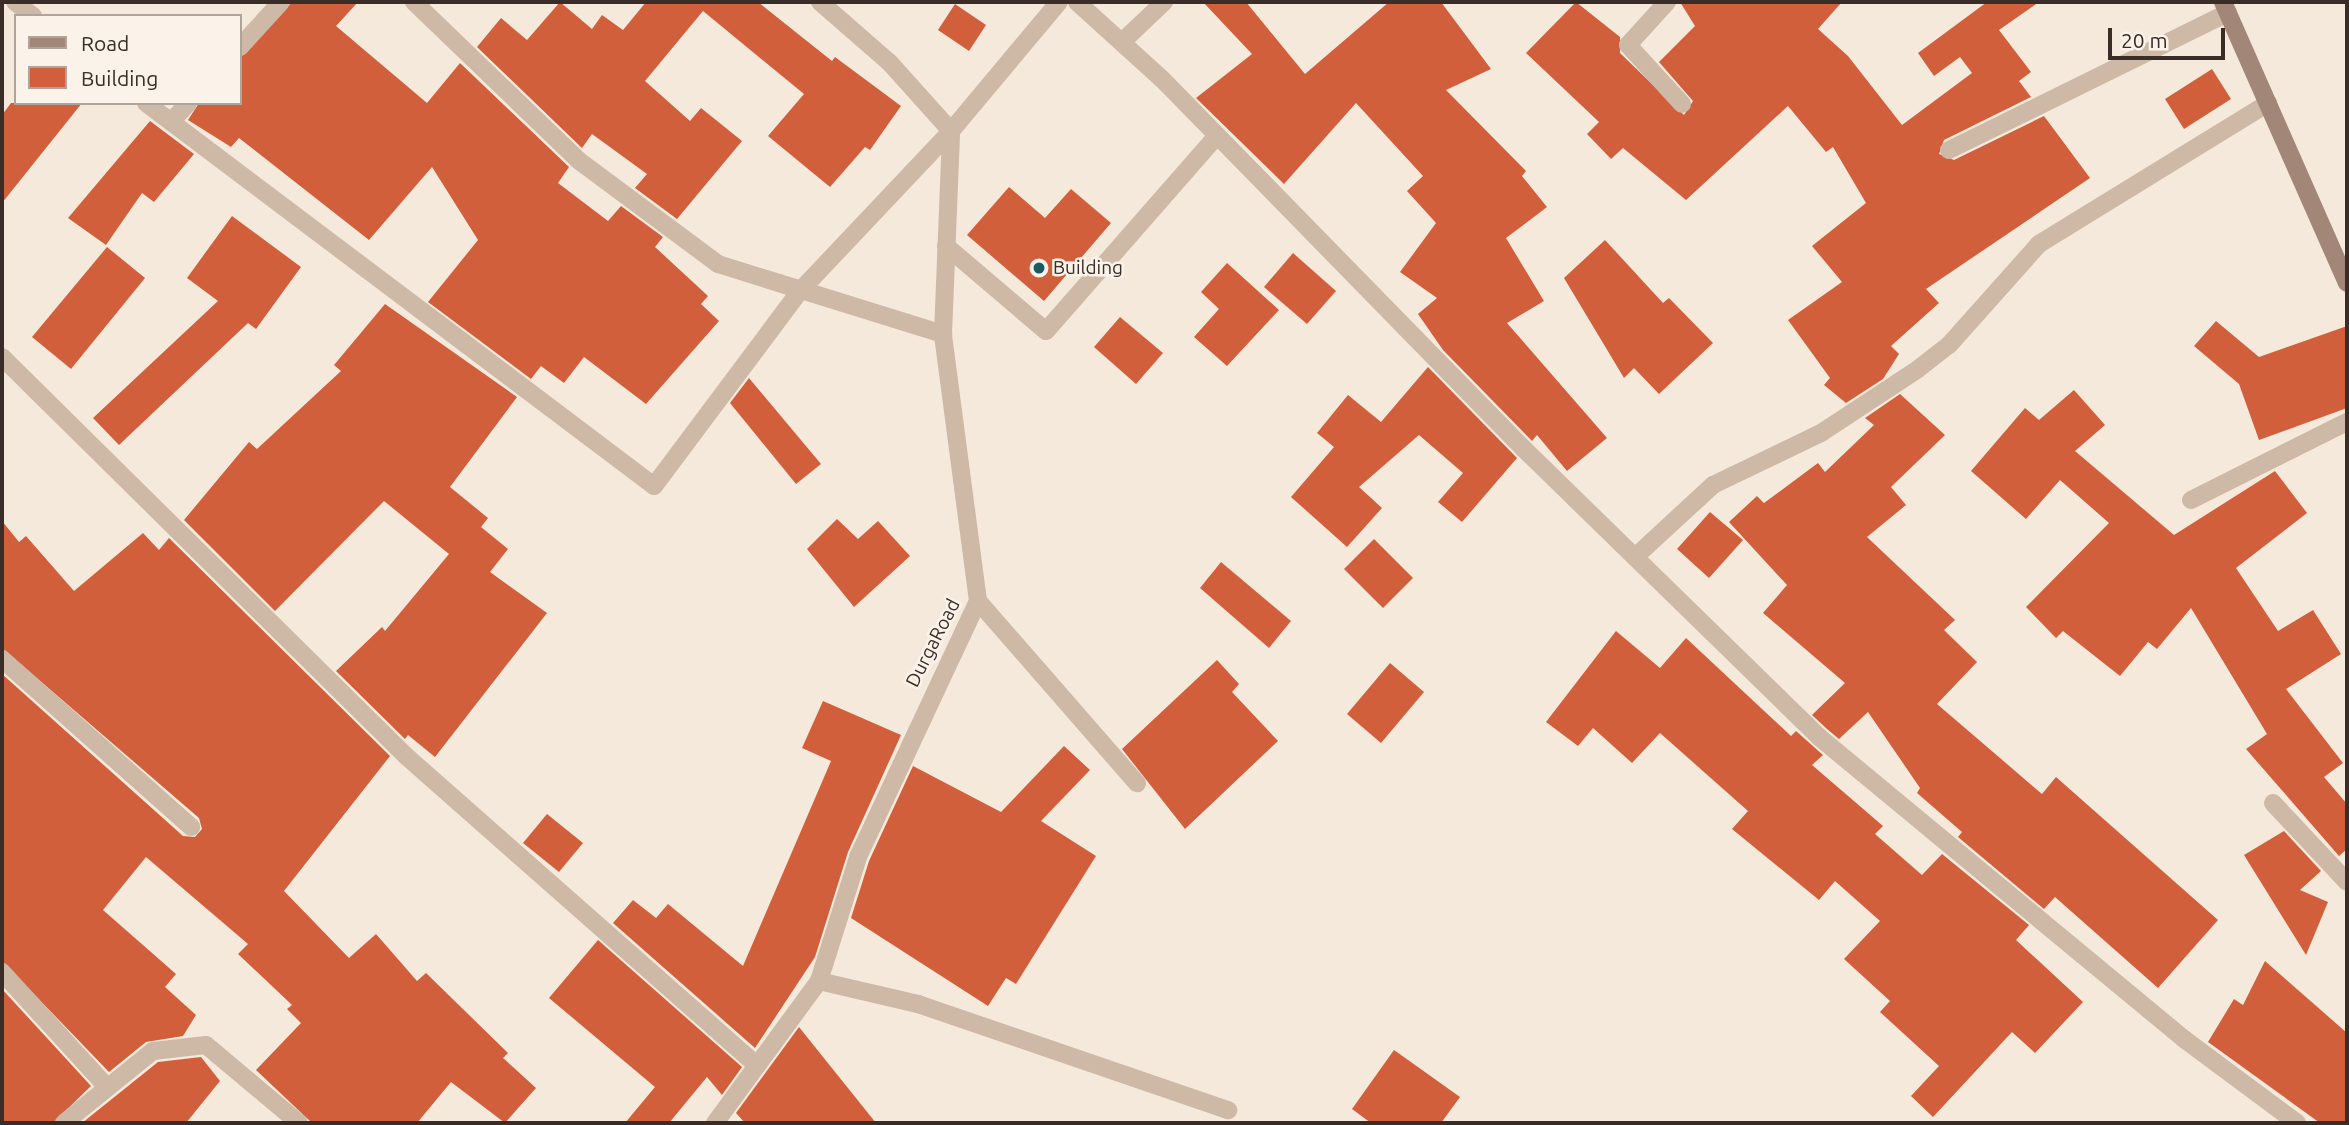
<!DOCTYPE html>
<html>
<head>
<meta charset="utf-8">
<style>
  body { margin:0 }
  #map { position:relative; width:2349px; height:1125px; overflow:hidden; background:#f5e9dc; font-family:Ubuntu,sans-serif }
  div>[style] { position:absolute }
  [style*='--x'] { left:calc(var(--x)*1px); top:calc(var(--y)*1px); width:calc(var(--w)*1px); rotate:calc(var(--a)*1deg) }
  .building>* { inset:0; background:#d25f3c }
  .lane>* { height:18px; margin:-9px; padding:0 9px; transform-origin:9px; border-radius:9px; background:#ceb8a6 }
  .street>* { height:18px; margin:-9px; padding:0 9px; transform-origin:9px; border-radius:9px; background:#ceb8a6 }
  .secondary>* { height:18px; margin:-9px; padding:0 9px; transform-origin:9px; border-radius:9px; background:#a28677 }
  .dots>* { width:19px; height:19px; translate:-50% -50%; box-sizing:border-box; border:4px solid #fbf3e9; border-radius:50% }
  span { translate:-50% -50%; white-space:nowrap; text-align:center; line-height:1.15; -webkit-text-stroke:5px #fbf3e9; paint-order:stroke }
  .poi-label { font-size:19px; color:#3a2d28 }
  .left { translate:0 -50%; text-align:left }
  .street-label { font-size:19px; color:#3a2d28 }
  .frame { position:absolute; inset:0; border:4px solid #3a2d28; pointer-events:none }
  .legend { position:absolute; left:14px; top:14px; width:228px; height:91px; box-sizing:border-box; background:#fbf3e9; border:2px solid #aea49c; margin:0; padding:9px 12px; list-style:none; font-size:21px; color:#3a2d28 }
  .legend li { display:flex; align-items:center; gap:14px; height:35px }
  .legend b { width:35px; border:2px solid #aea49c }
  .scale { position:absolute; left:2108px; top:28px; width:117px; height:32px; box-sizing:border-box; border:4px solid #3a2d28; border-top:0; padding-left:9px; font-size:21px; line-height:24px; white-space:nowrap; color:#3a2d28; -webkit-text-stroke:5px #fbf3e9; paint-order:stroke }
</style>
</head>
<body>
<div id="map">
  <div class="building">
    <div style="clip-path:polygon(292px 2px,358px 2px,336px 26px,427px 103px,460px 63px,569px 167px,558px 183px,608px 221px,621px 206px,663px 237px,655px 247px,708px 296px,701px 304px,719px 321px,646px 404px,584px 357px,564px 383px,541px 366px,531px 379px,428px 302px,478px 240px,432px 167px,369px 240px,239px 138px,231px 147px,188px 120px,199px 103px,240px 103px,240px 58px)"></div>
    <div style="clip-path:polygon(560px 2px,592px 29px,602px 15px,623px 30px,646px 2px,758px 2px,832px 61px,835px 57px,901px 106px,870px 150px,865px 147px,830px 187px,768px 136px,804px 94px,703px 11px,645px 81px,690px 121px,701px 108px,742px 141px,677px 219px,635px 188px,647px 174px,592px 134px,582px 148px,477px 47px,501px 18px,527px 40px)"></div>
    <div style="clip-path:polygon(1203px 2px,1246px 2px,1305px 74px,1389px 2px,1441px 2px,1491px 69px,1446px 90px,1526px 171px,1522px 176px,1547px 207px,1506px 238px,1544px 301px,1507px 323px,1607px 438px,1567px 471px,1537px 435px,1532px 441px,1443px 350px,1418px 314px,1437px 298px,1400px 272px,1436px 223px,1407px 191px,1423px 176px,1356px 103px,1284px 184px,1196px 98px,1252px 54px)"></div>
    <div style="clip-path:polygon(1576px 2px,1620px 37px,1620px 53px,1684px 115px,1693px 101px,1659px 62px,1695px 26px,1680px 2px,1842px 2px,1818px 29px,1848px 56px,1902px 125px,1972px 73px,1960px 57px,1934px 76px,1918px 53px,1987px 2px,2039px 2px,1999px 30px,2031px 72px,2019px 81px,2031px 97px,1944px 140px,1939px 154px,1954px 160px,2044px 116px,2090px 178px,1926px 289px,1939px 303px,1891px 346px,1899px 354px,1883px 379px,1846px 403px,1824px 385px,1830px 378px,1788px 320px,1842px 282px,1812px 246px,1866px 203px,1833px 147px,1826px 152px,1788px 106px,1686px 200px,1623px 148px,1611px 159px,1587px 134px,1599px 122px,1526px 53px)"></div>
    <div style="clip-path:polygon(955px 4px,986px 25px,969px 51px,938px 30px)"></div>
    <div style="clip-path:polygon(2212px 69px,2231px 99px,2184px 129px,2165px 99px)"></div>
    <div style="clip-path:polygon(11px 103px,82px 103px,2px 203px,2px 115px)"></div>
    <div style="clip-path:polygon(150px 121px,194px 154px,154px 202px,142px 193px,106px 245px,68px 218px)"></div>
    <div style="clip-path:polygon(1009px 187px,1045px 218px,1071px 189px,1111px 223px,1044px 301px,967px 235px)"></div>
    <div style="clip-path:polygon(232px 216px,301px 267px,256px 329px,248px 323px,119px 445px,93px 418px,218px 301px,187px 278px)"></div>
    <div style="clip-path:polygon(1605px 240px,1663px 303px,1669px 298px,1713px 343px,1659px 394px,1634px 368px,1624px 378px,1564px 278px)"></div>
    <div style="clip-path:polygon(107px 247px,145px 278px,71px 369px,32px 337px)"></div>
    <div style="clip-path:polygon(1293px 253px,1336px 291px,1307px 324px,1264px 287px)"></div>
    <div style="clip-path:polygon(1227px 263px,1279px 310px,1227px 366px,1194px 337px,1219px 309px,1201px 292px)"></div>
    <div style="clip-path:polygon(385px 304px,517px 397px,450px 487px,488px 518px,481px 527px,508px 549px,490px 572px,547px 613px,435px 757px,408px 735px,405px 739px,336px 671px,382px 627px,385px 631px,449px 554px,384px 501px,275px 611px,184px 520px,249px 442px,257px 449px,341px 371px,334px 365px)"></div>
    <div style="clip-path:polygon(1120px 317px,1163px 353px,1136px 384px,1094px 347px)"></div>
    <div style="clip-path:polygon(2216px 321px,2259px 357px,2347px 326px,2347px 408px,2259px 440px,2239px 384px,2194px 346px)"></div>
    <div style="clip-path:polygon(1428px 367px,1517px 458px,1462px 522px,1438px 502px,1463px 473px,1419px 435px,1359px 487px,1382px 508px,1347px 547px,1291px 497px,1334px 447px,1317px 433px,1348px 395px,1381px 422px)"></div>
    <div style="clip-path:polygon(749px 378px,821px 464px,796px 484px,730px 403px)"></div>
    <div style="clip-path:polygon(2074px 390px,2105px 425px,2075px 451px,2174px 535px,2275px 471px,2307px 513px,2236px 568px,2278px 631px,2313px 610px,2341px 654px,2286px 689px,2343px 763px,2324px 777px,2347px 804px,2347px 849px,2339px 856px,2246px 749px,2267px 734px,2191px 608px,2157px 649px,2148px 642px,2120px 676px,2063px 631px,2056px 638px,2026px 607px,2109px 523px,2060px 480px,2026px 519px,1971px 471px,2025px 408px,2039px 420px)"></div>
    <div style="clip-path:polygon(1900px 394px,1945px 435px,1891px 487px,1906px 505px,1867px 537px,1955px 620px,1944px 630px,1977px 662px,1937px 704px,2042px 794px,2056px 777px,2218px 920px,2158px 988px,2055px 897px,2044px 909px,1958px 837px,1962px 832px,1917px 793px,1920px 788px,1868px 712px,1839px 739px,1827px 729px,1812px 715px,1845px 683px,1763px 613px,1787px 585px,1729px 522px,1757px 496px,1764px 503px,1818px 463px,1825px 472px,1874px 425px,1865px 418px)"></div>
    <div style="clip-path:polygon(1710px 512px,1743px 540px,1709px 578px,1677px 549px)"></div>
    <div style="clip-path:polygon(837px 519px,858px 539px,878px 521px,910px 556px,854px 607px,807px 549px)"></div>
    <div style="clip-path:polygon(2px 521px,19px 542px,26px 536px,74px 591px,143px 533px,159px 550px,169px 538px,390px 756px,284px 891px,349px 958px,376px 934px,417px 981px,426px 973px,508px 1053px,503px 1058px,536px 1088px,505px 1123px,451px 1082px,417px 1123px,312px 1123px,256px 1070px,301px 1023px,287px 1009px,292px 1005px,238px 954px,248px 944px,146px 857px,103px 910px,176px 974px,165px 987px,196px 1015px,183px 1036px,146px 1042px,109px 1072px,2px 961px,2px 674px,183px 836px,195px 837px,202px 829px,199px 818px,2px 648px)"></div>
    <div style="clip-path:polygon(1374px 539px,1413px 578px,1383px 608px,1344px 569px)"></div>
    <div style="clip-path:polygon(1221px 562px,1291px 621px,1269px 648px,1200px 588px)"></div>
    <div style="clip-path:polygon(1616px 631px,1660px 668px,1686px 638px,1791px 736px,1796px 731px,1823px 755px,1812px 765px,1883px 826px,1875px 834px,1922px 875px,1942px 854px,2029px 925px,2016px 940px,2083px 1002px,2035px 1053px,2012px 1032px,1933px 1117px,1911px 1096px,1939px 1066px,1880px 1012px,1890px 1001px,1844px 959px,1880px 921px,1835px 881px,1819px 900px,1732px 829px,1748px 811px,1660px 733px,1632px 763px,1593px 728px,1578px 746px,1546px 722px)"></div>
    <div style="clip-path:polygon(1217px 660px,1239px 684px,1232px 692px,1278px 741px,1185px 829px,1122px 749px)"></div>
    <div style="clip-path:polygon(1390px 663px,1424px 692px,1381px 743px,1347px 714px)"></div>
    <div style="clip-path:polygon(823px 701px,901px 735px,848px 852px,815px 957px,755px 1048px,613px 923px,633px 900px,656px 918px,668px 904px,743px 966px,831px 761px,802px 748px)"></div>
    <div style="clip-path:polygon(1064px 746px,1090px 770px,1041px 821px,1096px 856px,1016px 984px,1006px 978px,988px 1006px,851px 918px,869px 861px,913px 766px,1001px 812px)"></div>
    <div style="clip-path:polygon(547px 814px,583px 843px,559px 872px,523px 843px)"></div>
    <div style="clip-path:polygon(2284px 831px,2321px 871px,2300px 890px,2328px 902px,2306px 955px,2244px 855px)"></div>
    <div style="clip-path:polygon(598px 940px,742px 1067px,722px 1095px,707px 1077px,669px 1123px,625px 1123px,655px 1087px,549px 998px)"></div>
    <div style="clip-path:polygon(2265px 961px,2347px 1033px,2347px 1123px,2320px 1123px,2208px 1042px,2234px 999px,2243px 1005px)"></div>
    <div style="clip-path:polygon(2px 989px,91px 1086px,53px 1123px,2px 1123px)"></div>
    <div style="clip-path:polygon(799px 1027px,876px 1123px,745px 1123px,736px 1113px)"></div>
    <div style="clip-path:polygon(1394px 1050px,1460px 1097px,1441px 1123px,1371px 1123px,1352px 1109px)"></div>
    <div style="clip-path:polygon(201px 1057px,220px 1081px,186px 1123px,82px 1123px,158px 1062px)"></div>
  </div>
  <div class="lane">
    <div style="--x:819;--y:981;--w:102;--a:13.1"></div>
    <div style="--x:918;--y:1004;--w:328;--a:18.9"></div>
  </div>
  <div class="street">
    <div style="--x:15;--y:2;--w:23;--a:38"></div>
    <div style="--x:414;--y:2;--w:228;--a:43.9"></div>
    <div style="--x:578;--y:160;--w:174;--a:36.6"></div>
    <div style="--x:718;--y:264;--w:236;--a:17.3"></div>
    <div style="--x:1077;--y:2;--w:115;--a:42.2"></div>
    <div style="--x:1162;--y:79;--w:516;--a:45.63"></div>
    <div style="--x:1523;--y:448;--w:414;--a:44.3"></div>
    <div style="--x:1819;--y:737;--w:474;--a:39.6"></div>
    <div style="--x:2184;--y:1039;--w:141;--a:36.6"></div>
    <div style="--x:1667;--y:2;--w:58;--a:132.2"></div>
    <div style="--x:1628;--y:45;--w:80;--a:47.5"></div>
    <div style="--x:1122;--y:42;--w:58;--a:-43.6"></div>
    <div style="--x:240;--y:47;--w:61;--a:-47.7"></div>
    <div style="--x:146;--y:103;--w:636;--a:37.01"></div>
    <div style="--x:654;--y:486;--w:242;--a:-53.2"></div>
    <div style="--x:799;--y:292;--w:221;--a:-46.6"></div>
    <div style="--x:951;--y:131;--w:168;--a:-50.1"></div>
    <div style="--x:171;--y:122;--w:25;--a:-48"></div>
    <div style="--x:1949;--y:150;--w:311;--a:-26.2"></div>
    <div style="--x:946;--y:246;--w:131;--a:40.4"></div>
    <div style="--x:1046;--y:331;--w:259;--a:-48.8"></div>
    <div style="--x:2;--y:357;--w:568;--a:44.64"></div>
    <div style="--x:406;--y:756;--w:468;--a:41.4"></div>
    <div style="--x:2191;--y:500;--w:174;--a:-26.6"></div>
    <div style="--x:1635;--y:557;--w:106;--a:-42.7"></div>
    <div style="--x:1713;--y:485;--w:120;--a:-25.7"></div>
    <div style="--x:1821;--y:433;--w:116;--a:-33.4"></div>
    <div style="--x:1918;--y:369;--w:39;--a:-38"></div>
    <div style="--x:1949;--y:345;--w:135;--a:-48.3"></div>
    <div style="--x:2039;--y:244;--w:269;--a:-31.6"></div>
    <div style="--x:978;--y:601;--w:242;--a:48.9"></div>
    <div style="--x:2;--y:659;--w:253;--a:41.6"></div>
    <div style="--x:2273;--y:803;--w:108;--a:46.9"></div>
    <div style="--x:2;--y:972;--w:154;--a:47.6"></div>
    <div style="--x:64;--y:1123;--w:114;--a:-39"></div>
    <div style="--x:153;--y:1051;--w:53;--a:-6.5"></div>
    <div style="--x:206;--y:1045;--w:121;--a:40"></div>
    <div style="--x:715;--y:1123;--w:176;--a:-53.8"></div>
    <div style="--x:819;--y:981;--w:130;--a:-72.5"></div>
    <div style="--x:858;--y:857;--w:283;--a:-64.9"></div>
    <div style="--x:978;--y:601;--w:269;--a:-97.5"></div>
    <div style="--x:943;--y:334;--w:203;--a:-87.7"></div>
    <div style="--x:951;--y:131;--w:91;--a:-131.9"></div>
    <div style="--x:890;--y:63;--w:93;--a:-138.9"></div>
  </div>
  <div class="secondary">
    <div style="--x:2223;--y:2;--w:307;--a:66.2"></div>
  </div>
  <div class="dots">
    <div style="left:1039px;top:268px;background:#195c60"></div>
  </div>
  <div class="poi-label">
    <span class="left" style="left:1053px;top:268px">Building</span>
  </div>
  <div class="street-label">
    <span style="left:933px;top:643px;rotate:-63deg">DurgaRoad</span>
  </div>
  <div class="frame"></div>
  <ul class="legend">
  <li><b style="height:9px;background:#a28677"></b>Road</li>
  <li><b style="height:19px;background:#d25f3c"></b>Building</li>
  </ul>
  <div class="scale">20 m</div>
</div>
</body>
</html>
